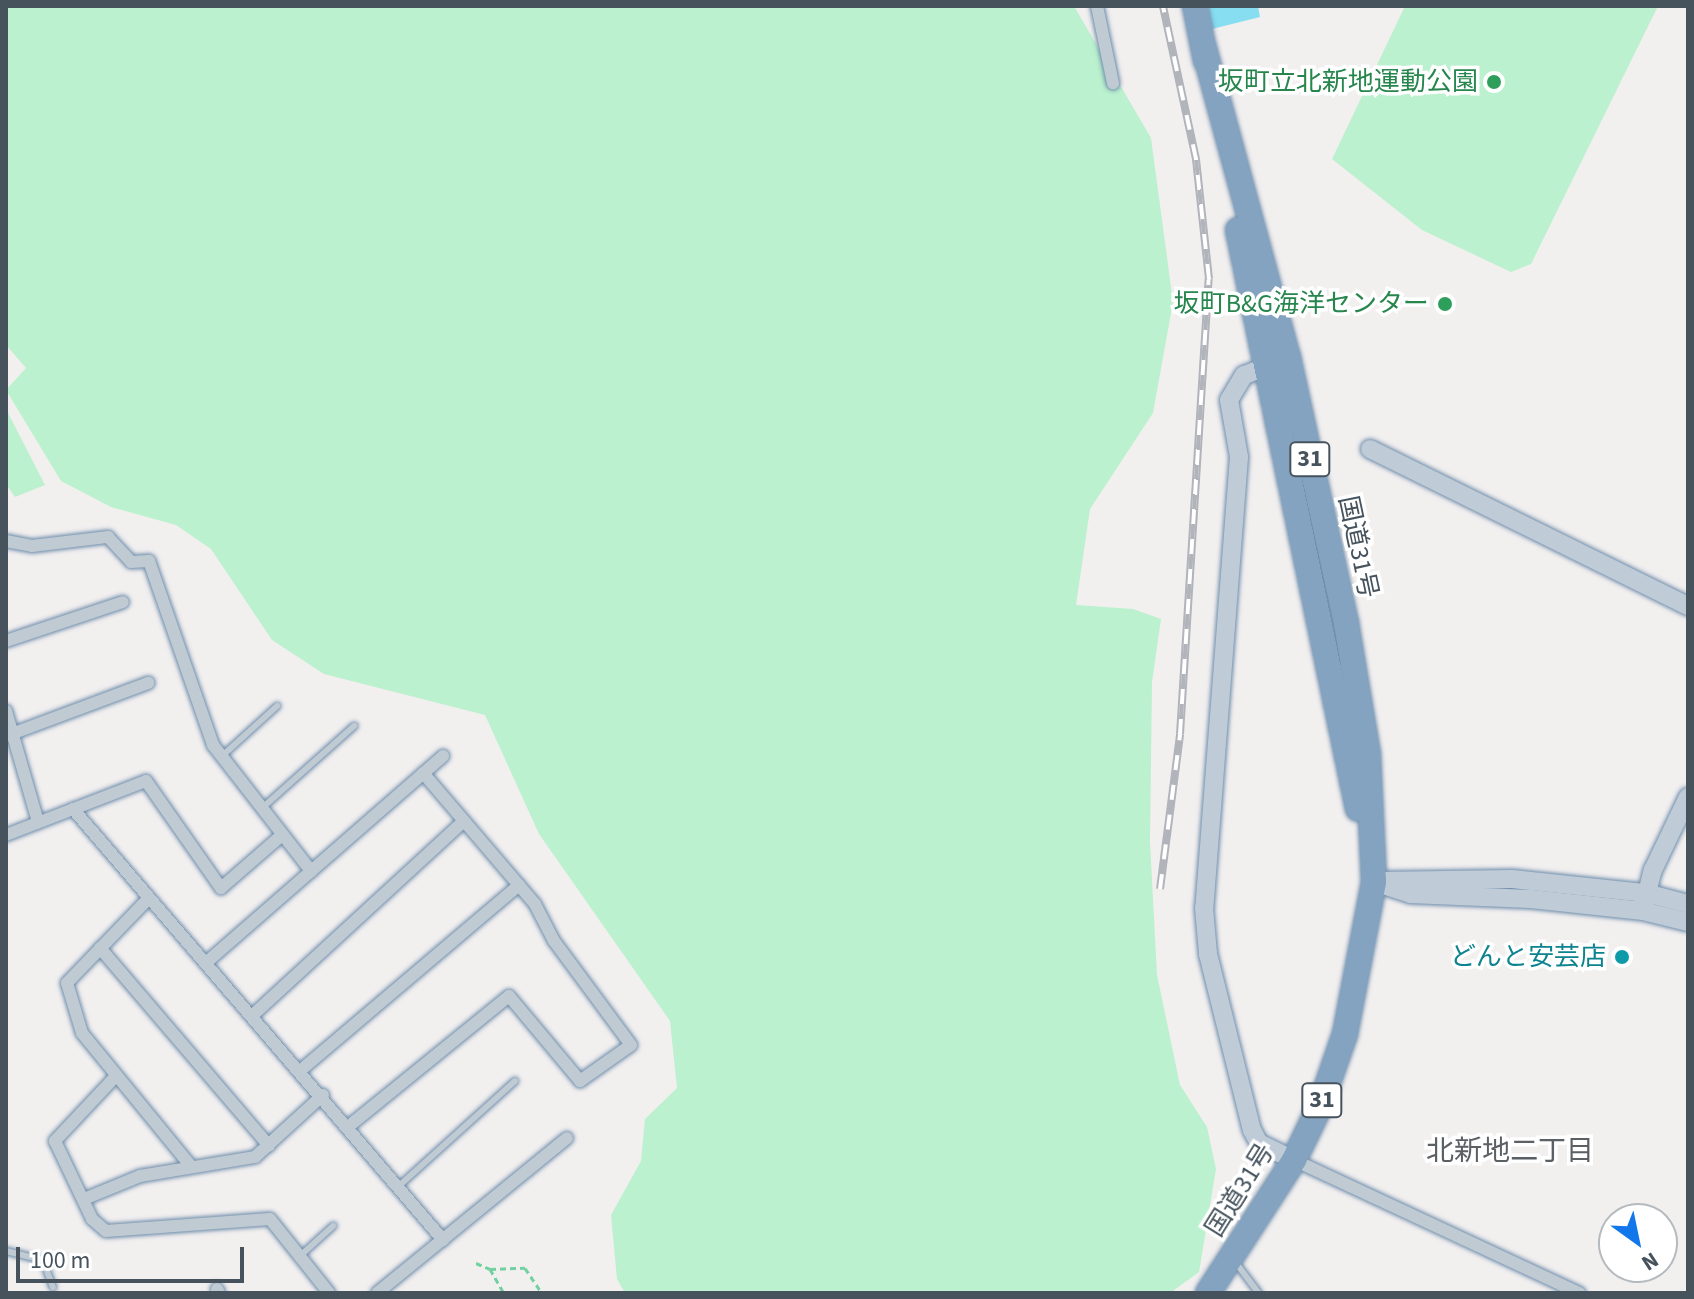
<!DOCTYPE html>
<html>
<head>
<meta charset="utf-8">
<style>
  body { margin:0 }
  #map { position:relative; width:1694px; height:1299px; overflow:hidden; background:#f2efef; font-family:"Source Sans 3","Noto Sans JP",sans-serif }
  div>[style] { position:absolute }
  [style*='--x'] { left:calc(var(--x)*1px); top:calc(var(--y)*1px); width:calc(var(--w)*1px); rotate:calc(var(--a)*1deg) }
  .green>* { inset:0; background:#bbf1ce }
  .water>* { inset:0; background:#86def0 }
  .path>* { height:3px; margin-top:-1.5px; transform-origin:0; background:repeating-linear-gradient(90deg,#72d19e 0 6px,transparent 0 10px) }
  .roads { filter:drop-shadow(0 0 2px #6f8eac) drop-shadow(0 0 2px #6f8eac) }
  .lane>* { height:6px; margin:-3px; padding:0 3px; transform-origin:3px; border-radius:3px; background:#bfcad2 }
  .street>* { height:12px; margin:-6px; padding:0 6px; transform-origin:6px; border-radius:6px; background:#bfcad2 }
  .secondary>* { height:18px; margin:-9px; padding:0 9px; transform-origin:9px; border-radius:9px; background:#bfcbd7 }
  .highway>* { height:24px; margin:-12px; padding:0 12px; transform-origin:12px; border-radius:12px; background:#84a3c0 }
  .rail>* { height:8px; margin-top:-4px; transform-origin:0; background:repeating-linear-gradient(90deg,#fff 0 15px,#b1b4ba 0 30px); box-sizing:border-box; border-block:2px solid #b1b4ba }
  .dots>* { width:22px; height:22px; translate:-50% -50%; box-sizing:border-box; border:4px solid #fff; border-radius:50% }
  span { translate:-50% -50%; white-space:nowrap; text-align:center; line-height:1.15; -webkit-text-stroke:7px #fff; paint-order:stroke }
  .shield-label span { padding:2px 6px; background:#fff; border:2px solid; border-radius:6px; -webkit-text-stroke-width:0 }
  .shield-label { font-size:24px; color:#46535d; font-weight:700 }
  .leisure-label { font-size:26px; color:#27864d }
  .right { translate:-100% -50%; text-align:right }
  .street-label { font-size:26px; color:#46535d }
  .culture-label { font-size:26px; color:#0d838f }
  .neighbourhood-label { font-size:28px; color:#5b6064 }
  .frame { position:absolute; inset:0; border:8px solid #46535d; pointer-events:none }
  .north { position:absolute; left:1598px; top:1203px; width:80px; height:80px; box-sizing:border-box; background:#fff; border:2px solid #b5babe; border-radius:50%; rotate:147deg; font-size:22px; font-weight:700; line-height:32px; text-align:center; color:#46535d }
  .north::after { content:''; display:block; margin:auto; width:28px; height:36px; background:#1177ea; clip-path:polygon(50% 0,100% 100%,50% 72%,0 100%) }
  .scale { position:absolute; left:16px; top:1247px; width:228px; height:36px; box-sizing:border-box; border:4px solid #46535d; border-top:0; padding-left:10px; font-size:24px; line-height:28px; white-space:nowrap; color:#46535d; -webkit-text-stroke:6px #fff; paint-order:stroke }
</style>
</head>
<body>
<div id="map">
  <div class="green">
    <div style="clip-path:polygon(6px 6px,1074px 6px,1151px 138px,1173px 302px,1153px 413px,1090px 509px,1076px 605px,1133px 609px,1161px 619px,1152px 682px,1150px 842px,1157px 975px,1180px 1085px,1207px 1127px,1216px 1169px,1199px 1272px,1170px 1293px,625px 1293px,617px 1279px,611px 1215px,641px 1161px,645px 1119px,677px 1088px,670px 1021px,539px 834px,485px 715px,324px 674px,272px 640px,211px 549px,176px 525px,111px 507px,61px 481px,6px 390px,26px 368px,6px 345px)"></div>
    <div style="clip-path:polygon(1405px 6px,1658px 6px,1531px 264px,1511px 272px,1422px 230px,1332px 159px)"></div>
    <div style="clip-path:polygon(6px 409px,45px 485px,15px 497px,6px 484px)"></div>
  </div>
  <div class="water">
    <div style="clip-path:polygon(1208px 6px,1258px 6px,1260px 17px,1212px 29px)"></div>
  </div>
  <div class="path">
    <div style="--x:476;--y:1263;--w:15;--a:23"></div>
    <div style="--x:490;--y:1269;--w:28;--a:60"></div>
    <div style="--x:490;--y:1269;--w:35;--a:-2"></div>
    <div style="--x:525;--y:1268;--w:30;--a:56"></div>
  </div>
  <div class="roads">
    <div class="lane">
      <div style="--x:221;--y:757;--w:76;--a:-42.3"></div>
      <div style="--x:261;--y:809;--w:125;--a:-41.7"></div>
      <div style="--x:400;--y:1185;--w:155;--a:-42.1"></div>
      <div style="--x:6;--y:1251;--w:38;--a:14"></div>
      <div style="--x:43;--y:1260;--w:29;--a:70"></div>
      <div style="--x:300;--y:1256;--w:45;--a:-42.3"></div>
      <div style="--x:1236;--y:1263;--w:38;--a:53"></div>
    </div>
    <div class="street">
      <div style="--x:1097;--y:6;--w:79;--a:78.3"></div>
      <div style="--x:6;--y:541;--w:26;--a:11"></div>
      <div style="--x:32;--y:546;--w:77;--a:-6.8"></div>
      <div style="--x:108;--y:537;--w:34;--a:47"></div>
      <div style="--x:131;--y:562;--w:18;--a:-3"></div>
      <div style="--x:149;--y:561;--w:195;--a:70.8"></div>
      <div style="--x:213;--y:745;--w:160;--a:52.1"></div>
      <div style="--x:6;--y:641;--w:123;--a:-18.4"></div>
      <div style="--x:6;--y:711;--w:116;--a:73.9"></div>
      <div style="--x:6;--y:736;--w:152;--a:-20.5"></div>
      <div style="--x:73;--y:809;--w:568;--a:49.35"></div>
      <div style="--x:6;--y:835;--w:150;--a:-21.1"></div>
      <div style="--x:146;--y:781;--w:131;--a:55"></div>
      <div style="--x:221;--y:888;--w:81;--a:-41"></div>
      <div style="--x:149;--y:898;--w:118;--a:134"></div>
      <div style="--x:67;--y:983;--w:52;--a:73.3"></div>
      <div style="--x:82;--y:1033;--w:171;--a:50.7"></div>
      <div style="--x:100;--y:948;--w:260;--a:49.5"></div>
      <div style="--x:208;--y:961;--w:312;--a:-41.1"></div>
      <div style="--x:254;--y:1014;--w:284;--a:-42.6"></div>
      <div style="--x:301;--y:1070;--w:286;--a:-40.3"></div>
      <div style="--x:115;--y:1077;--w:88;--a:133.2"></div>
      <div style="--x:55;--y:1141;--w:86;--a:64.6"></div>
      <div style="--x:92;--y:1219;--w:18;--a:41"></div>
      <div style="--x:106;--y:1231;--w:164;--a:-4.2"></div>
      <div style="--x:270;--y:1219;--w:95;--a:51.4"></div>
      <div style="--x:349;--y:1126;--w:206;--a:-39.1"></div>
      <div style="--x:509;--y:996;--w:111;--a:50.1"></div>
      <div style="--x:580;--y:1081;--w:62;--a:-35.2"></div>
      <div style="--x:631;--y:1045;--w:129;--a:-126.5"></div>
      <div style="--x:554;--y:941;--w:42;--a:-117.2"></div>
      <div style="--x:535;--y:904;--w:172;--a:-130.5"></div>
      <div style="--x:1294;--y:1160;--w:315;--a:25"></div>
      <div style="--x:84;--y:1199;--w:61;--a:-22.3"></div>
      <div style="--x:140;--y:1176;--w:117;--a:-9.4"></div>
      <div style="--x:255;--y:1157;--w:92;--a:-42.4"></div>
      <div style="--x:217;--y:1289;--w:4;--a:63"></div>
      <div style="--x:377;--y:1293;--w:245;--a:-39.2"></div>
    </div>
    <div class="secondary">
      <div style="--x:1277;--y:362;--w:35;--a:158"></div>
      <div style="--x:1244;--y:375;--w:29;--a:121"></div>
      <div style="--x:1229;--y:400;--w:58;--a:80"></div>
      <div style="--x:1239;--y:457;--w:452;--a:94.4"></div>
      <div style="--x:1204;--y:908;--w:46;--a:85"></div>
      <div style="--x:1208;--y:954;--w:181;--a:76"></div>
      <div style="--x:1252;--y:1130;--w:15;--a:62"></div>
      <div style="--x:1259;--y:1143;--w:39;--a:26"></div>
      <div style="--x:1370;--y:449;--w:355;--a:26.3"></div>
      <div style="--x:1380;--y:881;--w:132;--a:-0.9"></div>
      <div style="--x:1512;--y:879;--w:135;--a:6"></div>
      <div style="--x:1646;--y:893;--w:43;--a:14.7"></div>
      <div style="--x:1374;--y:882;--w:38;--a:18"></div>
      <div style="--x:1410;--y:894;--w:121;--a:2.4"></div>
      <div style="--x:1531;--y:899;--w:113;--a:6.1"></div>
      <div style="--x:1643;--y:911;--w:46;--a:13.7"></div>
      <div style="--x:1644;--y:905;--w:36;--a:-76"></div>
      <div style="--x:1653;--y:870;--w:81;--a:-64.4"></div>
    </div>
    <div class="highway">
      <div style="--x:1195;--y:6;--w:56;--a:78.7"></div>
      <div style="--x:1203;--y:45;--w:323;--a:74.8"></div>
      <div style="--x:1288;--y:357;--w:272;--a:77.7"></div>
      <div style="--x:1346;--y:623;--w:134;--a:80.5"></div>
      <div style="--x:1368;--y:755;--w:127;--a:87.3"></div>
      <div style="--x:1374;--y:882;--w:155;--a:100.8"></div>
      <div style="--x:1345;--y:1034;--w:76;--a:109.1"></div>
      <div style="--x:1320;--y:1106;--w:60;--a:115.7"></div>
      <div style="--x:1294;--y:1160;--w:158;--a:122.9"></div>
      <div style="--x:1238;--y:230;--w:591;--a:78.29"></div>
    </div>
  </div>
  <div class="rail">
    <div style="--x:1160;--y:889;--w:156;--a:-82.6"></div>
    <div style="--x:1180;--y:734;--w:456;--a:-86.4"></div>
    <div style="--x:1209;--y:279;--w:121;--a:-96.2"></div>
    <div style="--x:1196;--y:159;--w:157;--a:-102.2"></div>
  </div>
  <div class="dots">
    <div style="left:1494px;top:82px;background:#2e9e5b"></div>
    <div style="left:1445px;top:304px;background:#2e9e5b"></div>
    <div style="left:1622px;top:957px;background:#0f9aa8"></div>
  </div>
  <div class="shield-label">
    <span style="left:1310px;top:459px">31</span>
    <span style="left:1322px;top:1100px">31</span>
  </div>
  <div class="leisure-label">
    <span class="right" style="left:1478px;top:82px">坂町立北新地運動公園</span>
    <span class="right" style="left:1429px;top:304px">坂町B&amp;G海洋センター</span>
  </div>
  <div class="street-label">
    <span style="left:1358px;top:547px;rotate:78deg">国道31号</span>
    <span style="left:1240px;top:1190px;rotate:-58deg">国道31号</span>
  </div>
  <div class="culture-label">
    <span class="right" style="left:1606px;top:957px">どんと安芸店</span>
  </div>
  <div class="neighbourhood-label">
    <span style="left:1510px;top:1151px">北新地二丁目</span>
  </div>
  <div class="frame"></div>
  <div class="north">N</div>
  <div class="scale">100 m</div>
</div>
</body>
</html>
